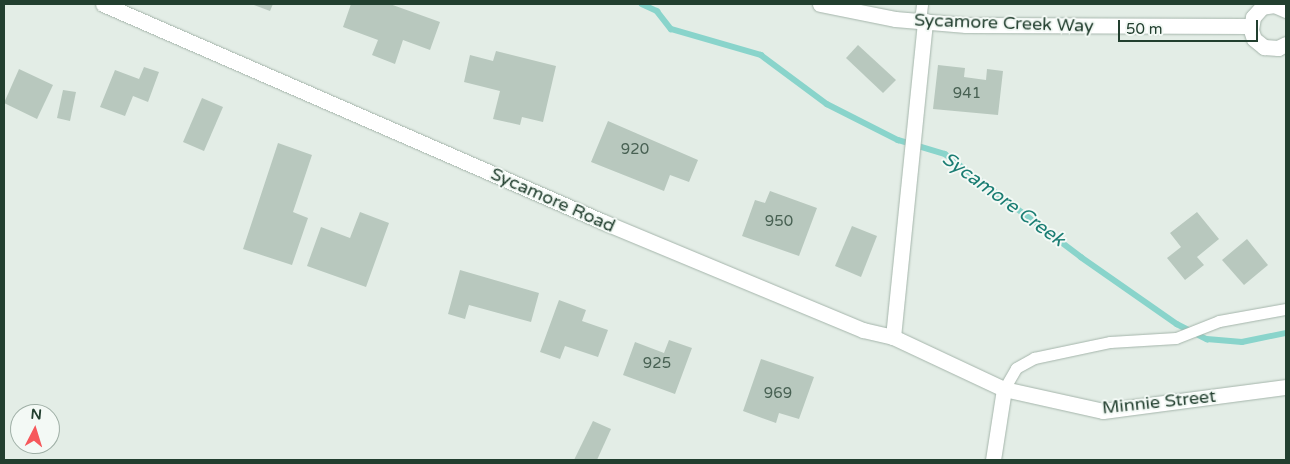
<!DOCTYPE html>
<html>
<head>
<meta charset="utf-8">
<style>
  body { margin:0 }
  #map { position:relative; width:1290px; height:464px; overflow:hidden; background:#e3ede6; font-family:"Varela Round",sans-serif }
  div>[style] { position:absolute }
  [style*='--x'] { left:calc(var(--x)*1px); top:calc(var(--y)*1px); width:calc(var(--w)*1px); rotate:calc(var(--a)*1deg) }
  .stream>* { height:5.5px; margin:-2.75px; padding:0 2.75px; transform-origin:2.75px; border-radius:2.75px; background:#89d4cb }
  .building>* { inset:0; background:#b8c8be }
  .roads { filter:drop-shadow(0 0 1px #a5b5ab) drop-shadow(0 0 1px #a5b5ab) }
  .lane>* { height:11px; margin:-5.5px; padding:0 5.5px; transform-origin:5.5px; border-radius:5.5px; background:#fff }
  .street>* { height:15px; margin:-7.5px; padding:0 7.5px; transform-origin:7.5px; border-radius:7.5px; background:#fff }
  span { translate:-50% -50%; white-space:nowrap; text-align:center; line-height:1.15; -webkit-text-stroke:4px #f3f9f5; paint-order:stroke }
  .number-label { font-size:15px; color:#486153 }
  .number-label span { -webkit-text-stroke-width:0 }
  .street-label { font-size:18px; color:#223f2f }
  .water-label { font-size:19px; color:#1a7d73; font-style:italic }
  .frame { position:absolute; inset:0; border:5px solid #223f2f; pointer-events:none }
  .north { position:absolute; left:10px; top:404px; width:50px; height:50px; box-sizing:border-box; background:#f3f9f5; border:1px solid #9fafa6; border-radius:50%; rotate:5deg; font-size:14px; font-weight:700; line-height:20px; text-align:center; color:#223f2f }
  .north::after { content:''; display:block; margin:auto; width:18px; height:22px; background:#f6585b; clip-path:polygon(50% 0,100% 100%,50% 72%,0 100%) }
  .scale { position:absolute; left:1118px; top:20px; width:140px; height:22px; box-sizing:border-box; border:2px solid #223f2f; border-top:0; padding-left:6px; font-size:15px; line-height:18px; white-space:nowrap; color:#223f2f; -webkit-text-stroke:4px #f3f9f5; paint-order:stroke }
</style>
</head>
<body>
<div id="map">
  <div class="stream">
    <div style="--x:642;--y:4;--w:17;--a:25"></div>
    <div style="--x:657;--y:11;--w:23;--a:52"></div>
    <div style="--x:671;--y:29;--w:94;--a:16.1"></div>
    <div style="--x:761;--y:55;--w:82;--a:36.6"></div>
    <div style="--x:827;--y:104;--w:80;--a:26.9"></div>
    <div style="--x:898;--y:140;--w:49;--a:16.6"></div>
    <div style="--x:945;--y:154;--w:171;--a:37.1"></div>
    <div style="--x:1081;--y:257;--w:117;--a:34.9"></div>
    <div style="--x:1177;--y:324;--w:34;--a:27"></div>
    <div style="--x:1207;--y:339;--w:35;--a:5"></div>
    <div style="--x:1242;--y:342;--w:45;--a:-11.6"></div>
  </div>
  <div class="building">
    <div style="clip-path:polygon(251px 4px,273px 4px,270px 11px)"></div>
    <div style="clip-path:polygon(351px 4px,390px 4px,440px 22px,430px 50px,403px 40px,395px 64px,372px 55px,378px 40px,343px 27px)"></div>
    <div style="clip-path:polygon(858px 45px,896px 80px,883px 93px,846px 58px)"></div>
    <div style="clip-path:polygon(496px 51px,556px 66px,543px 122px,522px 117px,520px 125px,493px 119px,500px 91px,464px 82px,470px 55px,493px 61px)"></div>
    <div style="clip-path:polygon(938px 65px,965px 68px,964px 77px,986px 80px,987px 69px,1003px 71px,998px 115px,933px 109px)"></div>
    <div style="clip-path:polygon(144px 67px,159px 72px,148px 102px,133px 96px,125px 116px,100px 107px,115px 70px,139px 79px)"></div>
    <div style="clip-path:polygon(19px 69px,53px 85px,37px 119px,4px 103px)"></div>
    <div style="clip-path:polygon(63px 90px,76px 92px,70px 121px,57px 118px)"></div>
    <div style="clip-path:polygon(202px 98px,223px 107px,204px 151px,183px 142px)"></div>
    <div style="clip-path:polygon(608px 121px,698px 160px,689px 182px,670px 175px,664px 191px,591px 162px)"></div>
    <div style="clip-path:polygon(278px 143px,312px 155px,293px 212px,308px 218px,292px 265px,243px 249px)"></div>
    <div style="clip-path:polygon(770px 191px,817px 208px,799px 256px,742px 236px,755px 200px,765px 203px)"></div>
    <div style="clip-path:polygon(360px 212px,389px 223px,366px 287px,307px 266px,321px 227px,350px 238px)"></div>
    <div style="clip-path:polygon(1197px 212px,1219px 239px,1197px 257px,1204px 265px,1185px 280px,1167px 258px,1181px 247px,1170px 233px)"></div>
    <div style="clip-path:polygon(852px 226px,877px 236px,861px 277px,835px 266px)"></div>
    <div style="clip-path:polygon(1247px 239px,1268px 265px,1244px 285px,1222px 260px)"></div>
    <div style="clip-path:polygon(460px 270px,539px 293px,531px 322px,469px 305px,465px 319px,448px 314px)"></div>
    <div style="clip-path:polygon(559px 300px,586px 310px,582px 321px,608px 330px,598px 357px,565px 346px,560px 359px,540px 352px)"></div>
    <div style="clip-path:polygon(669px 340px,692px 348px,675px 394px,623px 375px,635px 342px,664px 353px)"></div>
    <div style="clip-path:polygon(761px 359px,814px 377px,799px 419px,779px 413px,776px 423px,743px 411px)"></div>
    <div style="clip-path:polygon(593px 421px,611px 429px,597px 460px,574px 460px)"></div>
  </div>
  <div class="roads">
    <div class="lane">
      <div style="--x:920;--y:21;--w:17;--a:-83"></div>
      <div style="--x:1004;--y:389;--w:24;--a:-60"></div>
      <div style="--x:1016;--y:368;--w:21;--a:-29"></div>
      <div style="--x:1034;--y:358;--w:78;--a:-11.9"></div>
      <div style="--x:1110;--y:342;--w:66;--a:-3.5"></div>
      <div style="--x:1176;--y:338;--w:46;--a:-21.6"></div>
      <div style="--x:1219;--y:321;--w:68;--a:-10.2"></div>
    </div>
    <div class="street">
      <div style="--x:103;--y:4;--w:543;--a:23.54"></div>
      <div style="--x:601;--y:221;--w:284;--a:22.6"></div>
      <div style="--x:863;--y:330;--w:31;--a:13"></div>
      <div style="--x:893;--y:337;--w:123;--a:25.1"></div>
      <div style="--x:1004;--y:389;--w:101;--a:12.5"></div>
      <div style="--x:1103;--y:411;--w:185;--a:-7.5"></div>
      <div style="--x:820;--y:4;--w:76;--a:11.3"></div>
      <div style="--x:895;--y:19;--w:71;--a:4.8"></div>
      <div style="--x:966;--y:25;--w:285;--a:0.2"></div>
      <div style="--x:1286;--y:10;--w:13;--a:-157"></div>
      <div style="--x:1274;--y:5;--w:12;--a:171"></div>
      <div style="--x:1262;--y:7;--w:13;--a:132"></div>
      <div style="--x:1253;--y:17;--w:13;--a:99"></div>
      <div style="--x:1251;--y:30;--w:9;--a:72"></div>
      <div style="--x:1254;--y:39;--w:13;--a:39"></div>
      <div style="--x:1264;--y:47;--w:14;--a:4"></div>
      <div style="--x:1278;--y:48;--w:9;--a:-27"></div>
      <div style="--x:893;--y:337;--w:318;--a:-84.2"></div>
      <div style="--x:993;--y:460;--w:72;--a:-81.2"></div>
    </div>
  </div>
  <div class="number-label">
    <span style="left:967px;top:94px">941</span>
    <span style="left:635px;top:150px">920</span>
    <span style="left:779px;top:222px">950</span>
    <span style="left:657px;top:364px">925</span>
    <span style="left:778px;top:394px">969</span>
  </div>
  <div class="street-label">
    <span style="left:1004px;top:23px;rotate:2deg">Sycamore Creek Way</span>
    <span style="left:553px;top:200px;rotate:24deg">Sycamore Road</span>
    <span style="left:1159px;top:402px;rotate:-6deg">Minnie Street</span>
  </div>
  <div class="water-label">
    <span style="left:1003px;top:200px;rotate:36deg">Sycamore Creek</span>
  </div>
  <div class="frame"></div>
  <div class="north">N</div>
  <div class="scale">50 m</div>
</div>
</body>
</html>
